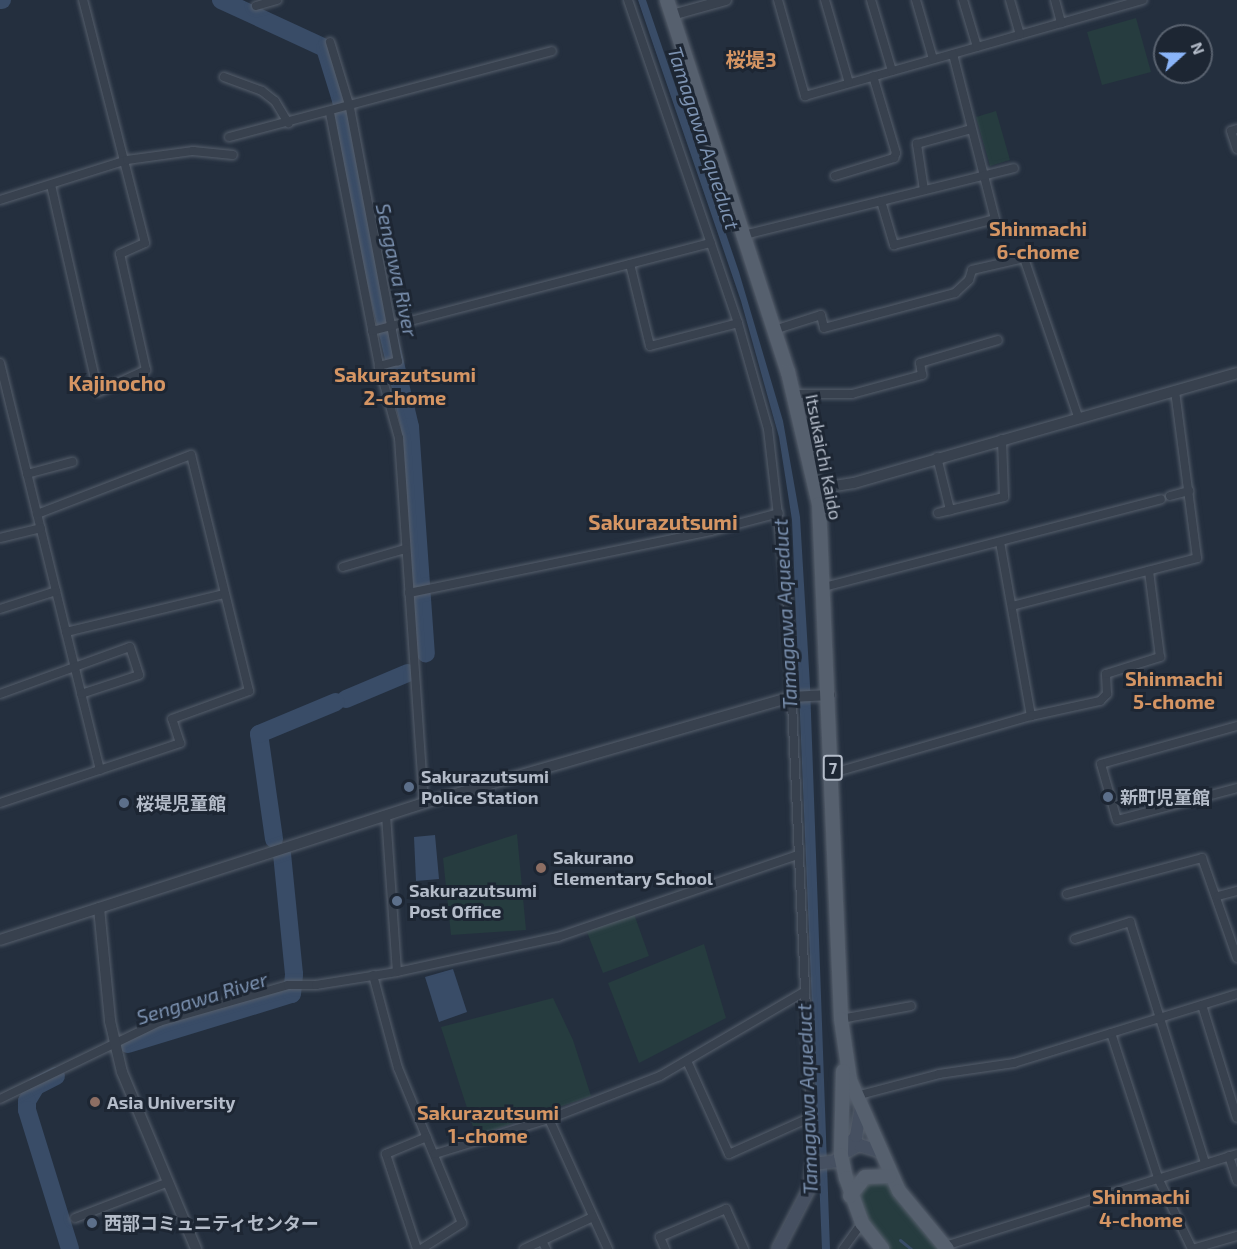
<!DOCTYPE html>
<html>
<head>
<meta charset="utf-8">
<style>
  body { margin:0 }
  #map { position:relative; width:1237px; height:1249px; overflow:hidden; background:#242f3e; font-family:"Exo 2","Noto Sans JP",sans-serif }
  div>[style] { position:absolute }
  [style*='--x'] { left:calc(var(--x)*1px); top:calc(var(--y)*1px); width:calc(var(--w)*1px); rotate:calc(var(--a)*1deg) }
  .green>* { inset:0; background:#263c3f }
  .water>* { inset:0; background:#394c67 }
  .stream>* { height:3px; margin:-1.5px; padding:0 1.5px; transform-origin:1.5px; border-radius:1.5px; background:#394c67 }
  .river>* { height:18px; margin:-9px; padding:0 9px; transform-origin:9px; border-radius:9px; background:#394c67 }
  .roads { filter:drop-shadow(0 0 2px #565f6c) drop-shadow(0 0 2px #565f6c) }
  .minor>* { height:8px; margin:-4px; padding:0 4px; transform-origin:4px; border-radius:4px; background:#38414e }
  .tertiary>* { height:10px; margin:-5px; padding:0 5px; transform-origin:5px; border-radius:5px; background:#38414e }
  .secondary>* { height:12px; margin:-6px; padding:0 6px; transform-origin:6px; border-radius:6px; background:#465061 }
  .primary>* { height:14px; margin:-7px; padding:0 7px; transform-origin:7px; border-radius:7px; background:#56606e }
  .dots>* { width:16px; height:16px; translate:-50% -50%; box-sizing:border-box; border:3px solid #1d2633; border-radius:50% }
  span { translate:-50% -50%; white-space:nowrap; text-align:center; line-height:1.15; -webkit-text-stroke:6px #1d2633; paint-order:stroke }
  .shield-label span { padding:2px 4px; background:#1d2633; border:2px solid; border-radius:4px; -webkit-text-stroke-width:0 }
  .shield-label { font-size:16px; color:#b4bcc9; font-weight:700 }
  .street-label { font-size:18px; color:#b4bcc9 }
  .poi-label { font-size:18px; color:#b4bcc9; font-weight:700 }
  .left { translate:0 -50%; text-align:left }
  .neighbourhood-label { font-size:20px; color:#d59563; font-weight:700 }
  .water-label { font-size:20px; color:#7c92b1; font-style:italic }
  .quarter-label { font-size:21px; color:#d59563; font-weight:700 }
  .north { position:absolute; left:1153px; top:24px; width:60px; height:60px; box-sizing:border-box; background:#1d2633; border:2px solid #59626f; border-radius:50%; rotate:69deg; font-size:16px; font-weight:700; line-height:24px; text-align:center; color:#b4bcc9 }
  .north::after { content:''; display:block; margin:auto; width:21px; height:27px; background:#8ab4f8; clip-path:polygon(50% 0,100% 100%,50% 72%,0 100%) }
</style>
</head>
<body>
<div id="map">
  <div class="green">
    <div style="clip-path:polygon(1136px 18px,1151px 72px,1102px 85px,1087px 32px)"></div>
    <div style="clip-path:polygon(996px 111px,1010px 160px,990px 166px,976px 117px)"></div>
    <div style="clip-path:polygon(517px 834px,526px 930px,451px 935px,443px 858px)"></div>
    <div style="clip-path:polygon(634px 914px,649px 956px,603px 973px,587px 932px)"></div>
    <div style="clip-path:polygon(704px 944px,726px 1018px,639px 1063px,608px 983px)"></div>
    <div style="clip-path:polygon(553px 998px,573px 1040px,591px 1096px,476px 1136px,441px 1027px)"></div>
    <div style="clip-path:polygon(886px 1180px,921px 1229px,940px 1249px,888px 1249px,854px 1201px,868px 1183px)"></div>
  </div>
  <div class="water">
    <div style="clip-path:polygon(638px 0,646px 0,739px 272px,783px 421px,800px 517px,810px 686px,830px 1249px,822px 1249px,792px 520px,779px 437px,741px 301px)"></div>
    <div style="clip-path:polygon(435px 835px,439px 879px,416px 881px,414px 837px)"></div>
    <div style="clip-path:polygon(453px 969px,467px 1012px,439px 1022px,425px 977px)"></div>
  </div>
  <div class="stream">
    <div style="--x:900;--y:1240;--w:14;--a:39"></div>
  </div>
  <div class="river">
    <div style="--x:1;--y:0;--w:1;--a:0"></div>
    <div style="--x:221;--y:0;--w:115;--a:24.8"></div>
    <div style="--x:325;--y:48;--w:54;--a:72.9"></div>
    <div style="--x:341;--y:100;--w:155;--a:79.6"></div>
    <div style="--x:369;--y:252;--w:180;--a:76.8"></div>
    <div style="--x:410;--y:427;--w:227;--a:86"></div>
    <div style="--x:346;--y:699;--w:67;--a:-22.8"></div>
    <div style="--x:274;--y:839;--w:106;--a:-98.1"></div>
    <div style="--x:259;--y:734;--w:83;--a:-22.6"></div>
    <div style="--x:128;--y:1044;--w:171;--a:-17"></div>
    <div style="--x:292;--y:994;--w:20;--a:-84"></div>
    <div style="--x:294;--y:974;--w:121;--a:-95.7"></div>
    <div style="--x:56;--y:1076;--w:22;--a:153"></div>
    <div style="--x:36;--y:1086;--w:17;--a:121"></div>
    <div style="--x:27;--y:1101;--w:9;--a:90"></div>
    <div style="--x:27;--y:1110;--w:145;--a:72.8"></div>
  </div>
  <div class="roads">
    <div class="minor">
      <div style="--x:628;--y:0;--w:341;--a:71.2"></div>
      <div style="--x:738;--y:323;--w:110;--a:74.2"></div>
      <div style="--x:768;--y:429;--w:165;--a:83.4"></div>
      <div style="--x:787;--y:593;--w:572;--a:87.39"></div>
      <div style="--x:778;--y:0;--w:100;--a:74.3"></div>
      <div style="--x:805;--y:96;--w:351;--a:-15.9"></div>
      <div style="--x:825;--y:0;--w:86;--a:73.9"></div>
      <div style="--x:871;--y:0;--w:74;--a:73.5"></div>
      <div style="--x:916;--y:0;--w:61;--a:73.9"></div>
      <div style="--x:963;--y:0;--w:49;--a:73.4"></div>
      <div style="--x:1010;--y:0;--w:36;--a:74"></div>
      <div style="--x:1055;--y:0;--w:24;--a:75"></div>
      <div style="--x:256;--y:6;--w:22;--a:-16"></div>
      <div style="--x:330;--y:42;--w:69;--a:73.1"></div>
      <div style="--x:350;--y:108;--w:258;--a:79.3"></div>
      <div style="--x:398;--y:361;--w:20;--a:165"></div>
      <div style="--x:224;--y:77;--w:40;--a:20.2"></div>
      <div style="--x:262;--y:91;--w:16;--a:38"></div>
      <div style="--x:275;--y:101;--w:26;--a:59"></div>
      <div style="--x:330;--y:113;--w:258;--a:79"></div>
      <div style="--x:379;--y:366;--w:75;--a:74.5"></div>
      <div style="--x:399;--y:438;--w:366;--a:86.1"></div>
      <div style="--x:1237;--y:129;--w:6;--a:162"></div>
      <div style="--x:1231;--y:131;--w:19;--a:72"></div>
      <div style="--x:229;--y:137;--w:334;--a:-14.9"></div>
      <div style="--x:835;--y:176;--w:62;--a:-17"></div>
      <div style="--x:894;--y:158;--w:5;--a:-68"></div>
      <div style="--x:896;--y:153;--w:80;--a:-106.6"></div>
      <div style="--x:51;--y:185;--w:212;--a:77.2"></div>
      <div style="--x:98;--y:392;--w:53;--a:-24.6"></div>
      <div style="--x:146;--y:370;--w:119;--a:-102.6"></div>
      <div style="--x:120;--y:254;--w:27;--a:-24"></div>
      <div style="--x:145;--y:243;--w:251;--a:-104.3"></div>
      <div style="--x:924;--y:190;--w:47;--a:-98.7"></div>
      <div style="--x:917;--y:144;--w:56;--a:-15.5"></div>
      <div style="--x:0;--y:200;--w:133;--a:-17.5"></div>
      <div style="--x:127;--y:160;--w:67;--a:-7.8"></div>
      <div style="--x:193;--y:151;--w:40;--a:5.7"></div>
      <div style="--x:881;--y:201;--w:46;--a:73.5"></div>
      <div style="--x:894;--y:245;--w:104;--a:-14.4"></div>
      <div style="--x:995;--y:219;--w:170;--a:-104.3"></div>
      <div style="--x:744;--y:235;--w:278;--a:-13.9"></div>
      <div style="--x:630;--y:264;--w:84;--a:76.3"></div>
      <div style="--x:650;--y:346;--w:91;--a:-14.6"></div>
      <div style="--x:774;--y:330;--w:49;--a:-17.7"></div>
      <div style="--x:821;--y:315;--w:13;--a:77"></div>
      <div style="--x:824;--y:328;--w:136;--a:-15"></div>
      <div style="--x:955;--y:293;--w:19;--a:-43"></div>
      <div style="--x:969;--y:280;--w:10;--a:-73"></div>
      <div style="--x:972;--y:270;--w:53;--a:-13"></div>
      <div style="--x:1024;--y:258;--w:168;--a:71.2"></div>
      <div style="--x:372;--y:331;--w:350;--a:-14.6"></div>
      <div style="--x:0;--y:363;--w:419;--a:76.2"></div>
      <div style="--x:794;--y:394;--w:58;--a:0"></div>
      <div style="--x:852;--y:394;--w:73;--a:-15.2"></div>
      <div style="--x:922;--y:375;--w:12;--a:-99"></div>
      <div style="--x:920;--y:363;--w:81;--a:-16.4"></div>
      <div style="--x:937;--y:457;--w:55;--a:76.2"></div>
      <div style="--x:27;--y:474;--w:47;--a:-14.9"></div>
      <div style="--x:1170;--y:496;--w:20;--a:-15"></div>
      <div style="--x:938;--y:513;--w:68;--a:-13.6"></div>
      <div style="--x:1004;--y:497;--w:58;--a:-92"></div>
      <div style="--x:0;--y:538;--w:42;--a:-13.7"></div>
      <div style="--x:1000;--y:542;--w:177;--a:79.9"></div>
      <div style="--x:343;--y:567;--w:65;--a:-16.2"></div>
      <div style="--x:824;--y:587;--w:348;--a:-14.6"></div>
      <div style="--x:409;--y:593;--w:308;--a:-11.6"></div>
      <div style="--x:711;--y:531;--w:70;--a:-14.8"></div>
      <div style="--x:1012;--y:606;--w:191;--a:-14.5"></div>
      <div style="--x:1197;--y:558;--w:169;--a:-97.5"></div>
      <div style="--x:0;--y:609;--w:59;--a:-17.8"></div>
      <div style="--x:66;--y:632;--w:163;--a:-13.5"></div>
      <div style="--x:0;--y:694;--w:138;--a:-19.9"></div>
      <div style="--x:130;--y:647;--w:29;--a:72"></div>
      <div style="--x:139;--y:675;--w:61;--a:161.9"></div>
      <div style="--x:1237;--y:726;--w:141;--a:164.4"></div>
      <div style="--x:1101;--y:764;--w:58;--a:74.1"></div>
      <div style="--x:1117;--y:820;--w:124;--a:-14.9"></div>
      <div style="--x:833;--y:773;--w:206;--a:-16.1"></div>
      <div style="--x:1031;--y:716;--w:71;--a:-12.3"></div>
      <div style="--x:1100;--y:701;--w:10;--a:-45"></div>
      <div style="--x:1107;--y:694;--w:20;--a:-93"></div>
      <div style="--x:1106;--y:674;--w:57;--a:-17.5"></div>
      <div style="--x:1160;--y:657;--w:87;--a:-97.3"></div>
      <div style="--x:0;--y:803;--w:190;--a:-18.4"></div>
      <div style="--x:180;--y:743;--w:25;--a:-108"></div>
      <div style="--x:172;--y:719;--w:82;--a:-20"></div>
      <div style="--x:249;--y:691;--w:243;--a:-103.8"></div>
      <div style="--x:191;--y:455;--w:165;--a:159"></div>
      <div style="--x:386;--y:815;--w:157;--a:86"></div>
      <div style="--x:1067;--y:894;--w:140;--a:-14.9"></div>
      <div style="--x:1202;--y:858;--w:106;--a:70.7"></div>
      <div style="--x:1218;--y:896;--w:20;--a:-15"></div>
      <div style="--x:1075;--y:939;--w:58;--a:-17.2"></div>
      <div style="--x:1130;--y:922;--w:252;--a:72.7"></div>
      <div style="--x:373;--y:975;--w:96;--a:75"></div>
      <div style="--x:398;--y:1068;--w:168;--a:67.6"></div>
      <div style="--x:462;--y:1223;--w:49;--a:147.6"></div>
      <div style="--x:1202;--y:1005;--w:118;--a:72.8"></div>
      <div style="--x:841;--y:1019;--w:71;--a:-10.5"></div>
      <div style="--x:1111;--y:1033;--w:152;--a:72"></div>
      <div style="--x:1158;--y:1178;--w:79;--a:64.4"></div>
      <div style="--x:687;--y:1061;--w:102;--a:65.7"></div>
      <div style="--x:729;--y:1154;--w:88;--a:-24.2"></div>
      <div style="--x:856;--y:1096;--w:86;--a:-14.8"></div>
      <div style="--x:939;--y:1074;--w:76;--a:-8.3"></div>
      <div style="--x:1014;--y:1063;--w:233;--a:-17.2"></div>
      <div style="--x:0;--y:1099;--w:177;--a:-25.8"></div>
      <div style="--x:159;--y:1022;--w:134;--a:-16"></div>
      <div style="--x:288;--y:985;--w:28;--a:0"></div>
      <div style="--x:316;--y:985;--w:82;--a:-9.1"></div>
      <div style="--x:397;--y:972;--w:165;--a:-12.3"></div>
      <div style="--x:558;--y:937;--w:254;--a:-18.9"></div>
      <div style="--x:549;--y:1119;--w:143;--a:65.6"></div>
      <div style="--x:435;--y:1154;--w:119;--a:-17.1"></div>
      <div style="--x:549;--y:1119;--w:119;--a:-21.2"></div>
      <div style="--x:660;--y:1076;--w:167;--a:-30.3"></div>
      <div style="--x:1229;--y:1156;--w:26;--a:72"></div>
      <div style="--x:75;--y:1218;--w:97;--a:-21"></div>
      <div style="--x:542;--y:1241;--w:9;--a:63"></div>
      <div style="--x:945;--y:1246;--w:306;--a:-17.5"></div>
      <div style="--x:417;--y:1249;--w:100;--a:-108.1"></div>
      <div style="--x:386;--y:1154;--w:44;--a:-22.5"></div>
      <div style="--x:524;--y:1249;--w:76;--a:-24.9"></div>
      <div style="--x:665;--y:1249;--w:13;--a:-113"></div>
      <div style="--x:660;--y:1237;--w:72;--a:-23"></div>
      <div style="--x:726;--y:1209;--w:44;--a:65.8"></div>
      <div style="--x:843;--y:1249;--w:32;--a:-54"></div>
      <div style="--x:1192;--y:1249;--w:47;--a:-16.1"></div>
    </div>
    <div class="tertiary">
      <div style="--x:672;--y:15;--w:56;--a:-15.5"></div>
      <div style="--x:816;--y:489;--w:38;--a:-9"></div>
      <div style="--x:854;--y:483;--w:398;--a:-16"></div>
      <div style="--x:99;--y:908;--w:114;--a:84.4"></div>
      <div style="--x:110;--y:1021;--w:52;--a:76.8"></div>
      <div style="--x:122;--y:1072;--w:192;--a:67.3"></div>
      <div style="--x:0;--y:940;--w:446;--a:-17.9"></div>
      <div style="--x:424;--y:803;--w:382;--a:-16.1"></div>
      <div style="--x:791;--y:697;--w:39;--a:-3"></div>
    </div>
    <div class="secondary">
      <div style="--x:848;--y:1151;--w:13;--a:-29"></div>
      <div style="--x:859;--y:1145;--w:21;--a:17"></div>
      <div style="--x:778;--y:1249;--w:70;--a:-62.7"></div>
      <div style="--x:810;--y:1187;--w:23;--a:-83"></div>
      <div style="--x:813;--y:1164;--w:23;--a:-7"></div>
      <div style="--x:836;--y:1161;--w:32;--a:-51"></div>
      <div style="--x:856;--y:1136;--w:27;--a:-80"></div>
    </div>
    <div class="primary">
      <div style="--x:667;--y:0;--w:391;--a:72"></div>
      <div style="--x:788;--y:372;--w:136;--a:76.8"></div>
      <div style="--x:819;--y:504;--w:515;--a:87.55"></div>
      <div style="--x:841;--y:1019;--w:62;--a:81.6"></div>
      <div style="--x:850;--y:1080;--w:121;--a:66.2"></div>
      <div style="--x:899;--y:1191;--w:75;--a:50.4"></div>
      <div style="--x:843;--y:1071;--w:84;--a:91.4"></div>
      <div style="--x:841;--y:1155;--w:24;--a:78"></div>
      <div style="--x:846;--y:1178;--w:48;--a:70.4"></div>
      <div style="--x:862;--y:1223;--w:33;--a:52"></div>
      <div style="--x:850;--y:1196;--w:24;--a:-52"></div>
      <div style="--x:865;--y:1177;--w:25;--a:-2"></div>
    </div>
  </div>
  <div class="dots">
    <div style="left:409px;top:787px;background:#5c6f8a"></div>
    <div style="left:1108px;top:797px;background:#5c6f8a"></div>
    <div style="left:124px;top:803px;background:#5c6f8a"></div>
    <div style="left:541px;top:868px;background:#8d6e63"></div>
    <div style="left:397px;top:901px;background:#5c6f8a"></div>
    <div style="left:95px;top:1102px;background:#8d6e63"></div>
    <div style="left:92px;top:1223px;background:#5c6f8a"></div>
  </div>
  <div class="shield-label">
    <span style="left:833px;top:768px">7</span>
  </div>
  <div class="street-label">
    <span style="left:824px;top:457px;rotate:79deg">Itsukaichi Kaido</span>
  </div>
  <div class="poi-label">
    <span class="left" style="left:421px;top:787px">Sakurazutsumi<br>Police Station</span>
    <span class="left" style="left:1120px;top:797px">新町児童館</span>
    <span class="left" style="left:136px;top:803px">桜堤児童館</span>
    <span class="left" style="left:553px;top:868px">Sakurano<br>Elementary School</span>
    <span class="left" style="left:409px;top:901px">Sakurazutsumi<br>Post Office</span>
    <span class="left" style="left:107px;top:1102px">Asia University</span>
    <span class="left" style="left:104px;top:1223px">西部コミュニティセンター</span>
  </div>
  <div class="neighbourhood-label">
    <span style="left:751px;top:59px">桜堤3</span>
    <span style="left:1038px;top:240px">Shinmachi<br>6-chome</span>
    <span style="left:405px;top:386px">Sakurazutsumi<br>2-chome</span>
    <span style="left:1174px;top:690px">Shinmachi<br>5-chome</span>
    <span style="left:488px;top:1124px">Sakurazutsumi<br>1-chome</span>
    <span style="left:1141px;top:1208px">Shinmachi<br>4-chome</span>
  </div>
  <div class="water-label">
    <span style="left:704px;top:138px;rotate:72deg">Tamagawa Aqueduct</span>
    <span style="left:397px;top:270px;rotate:78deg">Sengawa River</span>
    <span style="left:785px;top:614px;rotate:-93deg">Tamagawa Aqueduct</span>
    <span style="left:202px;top:998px;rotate:-17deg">Sengawa River</span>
    <span style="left:807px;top:1099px;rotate:-92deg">Tamagawa Aqueduct</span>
  </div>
  <div class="quarter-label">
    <span style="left:117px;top:383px">Kajinocho</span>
    <span style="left:663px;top:522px">Sakurazutsumi</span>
  </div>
  <div class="north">N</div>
</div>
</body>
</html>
